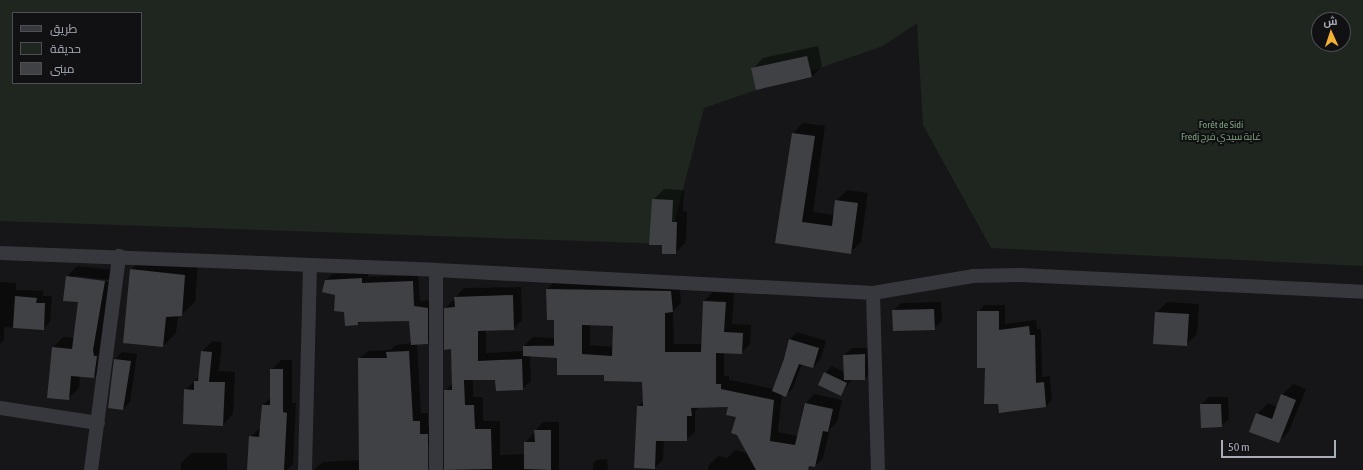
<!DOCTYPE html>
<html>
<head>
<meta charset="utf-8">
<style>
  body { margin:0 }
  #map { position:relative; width:1363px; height:470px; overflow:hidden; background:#161618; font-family:"Asap Condensed",Cairo,sans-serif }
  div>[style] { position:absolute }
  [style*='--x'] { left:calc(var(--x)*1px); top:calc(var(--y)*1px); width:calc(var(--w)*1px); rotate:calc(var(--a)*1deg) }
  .green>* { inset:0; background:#1e261f }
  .shadow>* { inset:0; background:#0007 }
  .building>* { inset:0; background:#404145 }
  .minor>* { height:14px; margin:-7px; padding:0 7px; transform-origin:7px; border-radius:7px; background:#37383d }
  span { translate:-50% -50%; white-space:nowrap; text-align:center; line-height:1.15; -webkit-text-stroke:4px #111113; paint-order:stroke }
  .park-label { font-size:10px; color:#7fa381 }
  .legend { position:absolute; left:12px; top:12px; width:130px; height:72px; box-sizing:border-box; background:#111113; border:1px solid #4d4f55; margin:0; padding:5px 7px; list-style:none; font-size:12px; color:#a8adb8 }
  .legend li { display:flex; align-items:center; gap:8px; height:20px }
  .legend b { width:20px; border:1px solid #4d4f55 }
  .north { position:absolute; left:1311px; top:12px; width:40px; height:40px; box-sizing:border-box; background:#111113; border:1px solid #4d4f55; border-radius:50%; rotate:357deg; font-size:11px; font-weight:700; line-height:16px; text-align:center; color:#a8adb8 }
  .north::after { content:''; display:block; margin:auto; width:14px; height:18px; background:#f2b134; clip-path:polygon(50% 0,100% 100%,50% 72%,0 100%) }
  .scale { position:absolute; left:1221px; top:440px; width:115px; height:18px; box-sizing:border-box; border:2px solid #a8adb8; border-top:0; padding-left:5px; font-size:12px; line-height:14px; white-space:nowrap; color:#a8adb8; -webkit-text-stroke:3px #111113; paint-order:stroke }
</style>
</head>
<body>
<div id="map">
  <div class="green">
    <div style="clip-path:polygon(evenodd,0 0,1363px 0,1363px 266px,991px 248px,923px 125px,917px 23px,883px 46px,704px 108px,669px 244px,0 221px,0 0,13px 13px,141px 13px,141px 83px,13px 83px,13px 13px,0 0,1319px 20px,1343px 20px,1343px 44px,1319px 44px,1319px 20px)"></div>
  </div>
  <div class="shadow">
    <div style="clip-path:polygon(818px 46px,822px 66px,812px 77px,753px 69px,763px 58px)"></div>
    <div style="clip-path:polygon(803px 123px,825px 126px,813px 212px,834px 215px,836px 201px,847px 190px,868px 193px,861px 242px,850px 253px,776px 242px,792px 134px)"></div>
    <div style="clip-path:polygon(664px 189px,684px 190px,683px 211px,687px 212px,686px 242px,675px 253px,663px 244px,653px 200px)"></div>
    <div style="clip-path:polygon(144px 256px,198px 262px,195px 302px,181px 315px,178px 315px,176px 333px,163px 346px,131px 270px)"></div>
    <div style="clip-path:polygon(evenodd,77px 266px,115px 270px,105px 366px,94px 377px,80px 376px,79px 388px,68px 399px,53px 348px,63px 337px,75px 338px,79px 302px,67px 276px,77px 266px,74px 276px,110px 280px,110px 282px,74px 278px,74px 276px)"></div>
    <div style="clip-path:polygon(368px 272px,368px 277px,418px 275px,420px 301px,431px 300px,433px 337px,427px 343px,417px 344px,421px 413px,428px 413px,428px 426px,433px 426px,432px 443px,426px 449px,427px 470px,314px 470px,323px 462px,360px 460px,359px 359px,368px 351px,390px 350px,396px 345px,412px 343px,410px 320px,361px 321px,358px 324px,345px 311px,326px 280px,332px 274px)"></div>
    <div style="clip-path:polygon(evenodd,556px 280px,679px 283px,681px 303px,673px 311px,674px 344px,702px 344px,704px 301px,713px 292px,734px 293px,732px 324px,751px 325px,750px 344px,741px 353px,724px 352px,724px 376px,729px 376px,729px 380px,774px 389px,785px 360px,790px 339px,797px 332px,826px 341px,820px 360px,813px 367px,802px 364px,793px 388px,785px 396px,782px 394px,778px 432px,798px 436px,806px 403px,814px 394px,842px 400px,837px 422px,830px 429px,823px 458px,815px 466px,796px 462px,794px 470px,708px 470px,709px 465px,718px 456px,727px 458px,735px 450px,748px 453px,737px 417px,729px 406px,699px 407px,695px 411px,695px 432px,686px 440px,664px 440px,663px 460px,654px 468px,638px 407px,644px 400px,643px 381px,605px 374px,558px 357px,530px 355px,531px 381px,522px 389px,496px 378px,473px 379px,473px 397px,483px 397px,483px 421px,500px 421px,500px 455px,525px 454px,525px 443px,543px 422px,559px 422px,559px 470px,446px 470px,446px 390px,453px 383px,452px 348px,446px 308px,464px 288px,521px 287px,522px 320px,513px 329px,486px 330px,486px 353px,524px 351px,524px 346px,533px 337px,555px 338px,555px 318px,547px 289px,556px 280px,590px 324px,614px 325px,614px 347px,590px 345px,590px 324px,556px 280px,531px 345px,559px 345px,559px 347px,531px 347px,531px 345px)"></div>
    <div style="clip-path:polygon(0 282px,16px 283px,16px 290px,43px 291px,43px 296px,52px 296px,50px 322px,43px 329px,4px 327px,4px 340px,0 344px)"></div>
    <div style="clip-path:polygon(941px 302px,942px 321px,934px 329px,894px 310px,901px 303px)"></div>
    <div style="clip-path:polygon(1167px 302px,1199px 304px,1197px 334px,1186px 345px,1156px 313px)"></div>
    <div style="clip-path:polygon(984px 305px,1005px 305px,1005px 324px,1036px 320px,1037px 329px,1041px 329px,1042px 377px,1050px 376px,1052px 400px,1046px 406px,999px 403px,986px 367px,978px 312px)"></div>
    <div style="clip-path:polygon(213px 341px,222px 342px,219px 371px,235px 372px,233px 414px,223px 425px,185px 390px,199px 377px,202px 351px)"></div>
    <div style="clip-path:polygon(852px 348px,872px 348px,872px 371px,865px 379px,852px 379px,840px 395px,825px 373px,832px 366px,844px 372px,844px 355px)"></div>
    <div style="clip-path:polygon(122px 352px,137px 354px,130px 402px,123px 409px,115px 359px)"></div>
    <div style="clip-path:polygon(281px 360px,292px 360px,292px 403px,296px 403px,293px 464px,287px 470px,248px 470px,250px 437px,261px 427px,263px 405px,271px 397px,271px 370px)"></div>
    <div style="clip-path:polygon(1293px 384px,1306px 389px,1289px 431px,1279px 442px,1257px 414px,1268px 403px,1277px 407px,1282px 395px)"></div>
    <div style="clip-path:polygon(1209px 397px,1228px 397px,1229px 419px,1221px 426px,1201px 405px)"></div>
    <div style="clip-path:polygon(192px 453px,227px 453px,227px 470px,181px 470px,181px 463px)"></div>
    <div style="clip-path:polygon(607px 459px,608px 470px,593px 470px,593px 464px,596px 460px)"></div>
  </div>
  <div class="building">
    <div style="clip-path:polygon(807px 56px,812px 77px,756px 90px,751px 68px)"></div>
    <div style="clip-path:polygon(792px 133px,815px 136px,802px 222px,832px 226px,835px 200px,858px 203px,851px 254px,775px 243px)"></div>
    <div style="clip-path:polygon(652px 199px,673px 200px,672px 222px,677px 222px,676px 254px,662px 254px,662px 245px,649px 245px)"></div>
    <div style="clip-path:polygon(130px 269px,185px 275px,182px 316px,166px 317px,163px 347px,123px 343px)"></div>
    <div style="clip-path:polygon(66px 276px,105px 281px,93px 350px,94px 356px,97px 356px,94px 378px,71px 376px,69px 400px,47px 398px,52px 347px,72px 349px,78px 302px,63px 301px)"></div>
    <div style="clip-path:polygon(362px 278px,362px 283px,413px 281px,414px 306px,428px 308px,428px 344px,411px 345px,409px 321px,358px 322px,358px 325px,345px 326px,344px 312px,334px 311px,335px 295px,322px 292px,325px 280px)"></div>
    <div style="clip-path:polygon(evenodd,546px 289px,671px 291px,673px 312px,665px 313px,665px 352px,701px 352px,703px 301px,726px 302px,724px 332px,743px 333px,742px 354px,716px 353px,716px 384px,721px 384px,721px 389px,774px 400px,770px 441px,795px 445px,805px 403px,833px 409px,828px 432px,823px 431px,815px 467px,809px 466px,808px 470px,756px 470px,737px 435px,731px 433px,736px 417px,726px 415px,728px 407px,691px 408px,692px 416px,687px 416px,687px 441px,656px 441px,655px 469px,634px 468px,637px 406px,643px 406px,642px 382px,604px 381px,604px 375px,557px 375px,557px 358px,523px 356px,523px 346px,554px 346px,554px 320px,547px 320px,546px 289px,582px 325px,613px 326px,612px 356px,582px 354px,582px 325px)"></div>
    <div style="clip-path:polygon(513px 295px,514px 330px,478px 331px,478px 361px,522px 359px,523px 390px,496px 391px,495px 380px,464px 380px,465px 405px,474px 405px,475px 429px,491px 429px,492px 469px,444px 470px,444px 390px,452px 390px,451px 349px,444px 350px,444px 308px,455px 307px,454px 297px)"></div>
    <div style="clip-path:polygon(15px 296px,37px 298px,36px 303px,45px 303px,44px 330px,13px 328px)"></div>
    <div style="clip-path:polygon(934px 309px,935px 330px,893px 331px,892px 310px)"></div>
    <div style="clip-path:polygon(977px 311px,999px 311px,999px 330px,1029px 326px,1030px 335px,1035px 335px,1036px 383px,1044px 382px,1046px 407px,999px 413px,998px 404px,984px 404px,985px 368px,977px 368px)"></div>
    <div style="clip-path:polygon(1155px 312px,1189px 314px,1187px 346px,1153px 344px)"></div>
    <div style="clip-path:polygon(789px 339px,819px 348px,813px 368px,799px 364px,786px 397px,772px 391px,784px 359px)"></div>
    <div style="clip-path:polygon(201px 351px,212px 352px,209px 382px,225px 382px,223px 426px,183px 424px,184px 389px,194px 390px,194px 381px,198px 381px)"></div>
    <div style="clip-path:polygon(409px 351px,413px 421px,420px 421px,420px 434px,428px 434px,428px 470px,359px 470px,358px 358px,387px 358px,386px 352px)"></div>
    <div style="clip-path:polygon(865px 354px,865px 380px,844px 380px,843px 355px)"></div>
    <div style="clip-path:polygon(114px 359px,131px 361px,123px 410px,108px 408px)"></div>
    <div style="clip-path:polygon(270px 369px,283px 369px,283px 412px,287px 413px,284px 470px,247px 470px,249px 436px,259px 437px,262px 405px,270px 405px)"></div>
    <div style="clip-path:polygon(824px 372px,847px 383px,841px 396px,818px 385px)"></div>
    <div style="clip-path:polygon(1281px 394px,1296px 400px,1279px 443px,1249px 432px,1256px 413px,1272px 419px)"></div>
    <div style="clip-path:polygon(1200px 404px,1221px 404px,1222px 427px,1201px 428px)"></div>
    <div style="clip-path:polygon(534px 430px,551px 430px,551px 470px,524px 469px,524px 442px,535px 442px)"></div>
  </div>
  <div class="minor">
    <div style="--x:0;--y:253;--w:436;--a:2.2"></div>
    <div style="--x:436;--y:270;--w:438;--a:3"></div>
    <div style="--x:873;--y:293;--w:101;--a:-9.6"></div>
    <div style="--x:973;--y:276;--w:48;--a:-1.2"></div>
    <div style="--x:1021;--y:275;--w:342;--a:2.8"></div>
    <div style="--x:436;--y:270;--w:200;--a:90"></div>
    <div style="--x:873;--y:293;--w:177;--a:88.4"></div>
    <div style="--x:0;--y:408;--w:99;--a:8.7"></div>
    <div style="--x:91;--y:470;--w:216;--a:-82.5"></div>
    <div style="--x:305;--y:470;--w:205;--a:-88.6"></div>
  </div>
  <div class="park-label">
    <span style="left:1221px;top:130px">Forêt de Sidi<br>Fredj غابة سيدي فرج</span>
  </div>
  <ul class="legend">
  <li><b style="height:5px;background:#37383d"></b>طريق</li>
  <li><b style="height:11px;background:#1e261f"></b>حديقة</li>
  <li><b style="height:11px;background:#404145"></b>مبنى</li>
  </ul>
  <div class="north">ش</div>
  <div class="scale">50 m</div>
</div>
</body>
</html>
